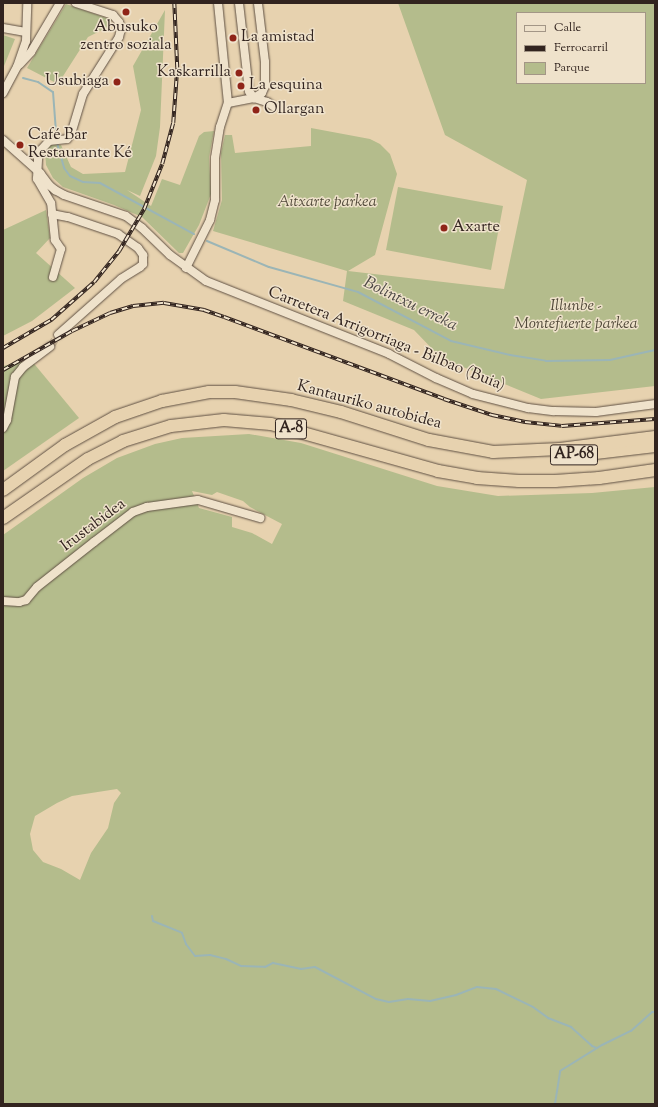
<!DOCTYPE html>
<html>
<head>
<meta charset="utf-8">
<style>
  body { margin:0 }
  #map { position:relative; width:658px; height:1107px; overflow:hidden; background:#e7d2af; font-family:"Sorts Mill Goudy",serif }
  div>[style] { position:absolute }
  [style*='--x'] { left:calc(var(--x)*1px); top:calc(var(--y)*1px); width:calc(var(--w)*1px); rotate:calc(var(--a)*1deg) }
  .green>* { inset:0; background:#b4bc8c }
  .stream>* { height:2px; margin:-1px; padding:0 1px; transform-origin:1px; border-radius:1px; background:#9bb5b6 }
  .minor-tunnel>* { height:8px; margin-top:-4px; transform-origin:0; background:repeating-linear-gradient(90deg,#c3af92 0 8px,transparent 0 12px) }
  .roads { filter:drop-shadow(0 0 1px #5f5043) drop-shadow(0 0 1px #5f5043) }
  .minor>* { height:8px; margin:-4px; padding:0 4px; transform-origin:4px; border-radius:4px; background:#efe2cb }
  .highway>* { height:12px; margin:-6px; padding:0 6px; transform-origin:6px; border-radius:6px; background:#e7d2af }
  .rail>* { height:3.5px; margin-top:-1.75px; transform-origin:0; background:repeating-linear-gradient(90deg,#efe2cb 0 6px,#32241f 0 12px); box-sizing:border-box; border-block:1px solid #32241f }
  .dots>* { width:11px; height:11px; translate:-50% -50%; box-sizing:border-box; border:2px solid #efe2cb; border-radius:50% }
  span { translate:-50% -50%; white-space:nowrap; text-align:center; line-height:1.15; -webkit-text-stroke:3px #efe2cb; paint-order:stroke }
  .shield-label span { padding:1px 3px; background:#efe2cb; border:1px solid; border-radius:3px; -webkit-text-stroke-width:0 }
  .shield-label { font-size:15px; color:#32241f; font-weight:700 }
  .poi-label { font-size:16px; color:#32241f }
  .left { translate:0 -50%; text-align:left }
  .right { translate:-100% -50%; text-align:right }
  .park-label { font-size:16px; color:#524a3a; font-style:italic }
  .street-label { font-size:16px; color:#32241f }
  .water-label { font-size:17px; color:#4c4845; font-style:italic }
  .frame { position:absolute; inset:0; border:4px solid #32241f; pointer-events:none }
  .legend { position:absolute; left:516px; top:12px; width:130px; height:72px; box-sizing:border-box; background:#efe2cb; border:1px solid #a39686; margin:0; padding:5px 7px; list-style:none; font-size:12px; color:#32241f }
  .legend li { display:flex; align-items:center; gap:8px; height:20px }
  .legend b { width:20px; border:1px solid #a39686 }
</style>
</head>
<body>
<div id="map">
  <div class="green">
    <div style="clip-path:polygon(evenodd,398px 3px,655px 3px,655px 386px,541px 399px,441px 358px,414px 330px,343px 301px,347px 271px,213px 231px,222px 200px,221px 153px,225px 135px,232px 135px,235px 153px,311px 146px,311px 128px,370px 139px,380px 144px,390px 154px,397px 174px,375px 255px,348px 271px,504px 289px,527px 180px,445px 135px,398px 3px,517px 13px,645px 13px,645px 83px,517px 83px,517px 13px)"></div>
    <div style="clip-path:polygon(66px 4px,112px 20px,106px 28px,88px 37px,58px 84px,27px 68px)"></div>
    <div style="clip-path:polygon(165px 10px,160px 127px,156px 156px,140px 196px,127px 190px,151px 206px,162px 179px,180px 185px,199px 136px,204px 132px,214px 131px,209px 157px,211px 194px,199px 225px,183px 253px,179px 253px,142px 217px,114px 205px,63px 187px,53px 178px,46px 165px,45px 151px,51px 144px,61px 145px,71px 167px,83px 174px,125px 172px,141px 110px,133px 66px)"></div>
    <div style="clip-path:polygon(3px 35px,15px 39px,4px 66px,3px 66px)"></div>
    <div style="clip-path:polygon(398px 187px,503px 206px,491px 270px,386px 250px)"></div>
    <div style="clip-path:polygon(46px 210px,50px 238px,36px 253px,75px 288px,32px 321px,3px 336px,3px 230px)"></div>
    <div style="clip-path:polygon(31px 360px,79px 418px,3px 471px,3px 366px)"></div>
    <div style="clip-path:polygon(evenodd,249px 434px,301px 443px,437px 486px,498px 496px,592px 493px,655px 487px,655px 1104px,3px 1104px,3px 535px,83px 478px,117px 458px,155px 444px,182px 438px,249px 434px,192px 491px,212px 495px,217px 492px,243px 501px,250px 507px,282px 524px,272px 544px,252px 533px,232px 527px,232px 517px,199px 508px,192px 491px,249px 434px,117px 789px,121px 793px,114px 803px,108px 828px,91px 853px,80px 880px,61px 869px,43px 862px,33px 850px,30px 834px,35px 816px,57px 803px,72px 796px,117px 789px)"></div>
  </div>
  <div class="stream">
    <div style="--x:23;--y:78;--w:16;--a:15"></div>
    <div style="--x:38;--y:82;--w:18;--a:34"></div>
    <div style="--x:53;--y:92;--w:40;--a:85.7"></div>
    <div style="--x:57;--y:143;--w:26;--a:74"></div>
    <div style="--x:64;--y:168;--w:10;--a:53"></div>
    <div style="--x:70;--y:176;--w:14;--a:25"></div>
    <div style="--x:83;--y:182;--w:17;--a:3"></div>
    <div style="--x:100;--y:183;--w:107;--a:28.5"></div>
    <div style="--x:207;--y:241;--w:67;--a:22.8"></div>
    <div style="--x:269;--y:267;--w:92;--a:15.7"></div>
    <div style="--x:358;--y:292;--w:105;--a:27.8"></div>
    <div style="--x:451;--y:341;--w:61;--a:13.3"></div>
    <div style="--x:510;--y:355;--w:36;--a:9"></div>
    <div style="--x:546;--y:361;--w:64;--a:-0.9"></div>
    <div style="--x:610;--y:360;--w:46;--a:-12.5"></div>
    <div style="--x:152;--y:916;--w:5;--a:79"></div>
    <div style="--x:153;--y:921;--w:31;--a:22"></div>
    <div style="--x:182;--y:933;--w:12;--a:70"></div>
    <div style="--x:186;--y:944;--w:15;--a:53"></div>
    <div style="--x:195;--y:956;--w:15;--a:-4"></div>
    <div style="--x:210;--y:955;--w:16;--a:14"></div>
    <div style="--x:226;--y:959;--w:17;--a:25"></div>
    <div style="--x:241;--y:966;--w:24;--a:2"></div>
    <div style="--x:265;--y:967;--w:9;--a:-27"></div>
    <div style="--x:273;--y:963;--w:29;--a:12"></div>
    <div style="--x:301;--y:969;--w:14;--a:-8"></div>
    <div style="--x:315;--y:967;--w:69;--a:27.7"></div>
    <div style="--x:376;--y:999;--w:13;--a:13"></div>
    <div style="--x:389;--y:1002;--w:19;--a:-9"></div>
    <div style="--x:408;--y:999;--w:22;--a:5"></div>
    <div style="--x:430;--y:1001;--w:27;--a:-13"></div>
    <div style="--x:456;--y:995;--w:22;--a:-21"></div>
    <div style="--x:477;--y:987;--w:19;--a:6"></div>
    <div style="--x:496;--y:989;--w:41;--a:25.9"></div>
    <div style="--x:533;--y:1007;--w:19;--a:36"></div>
    <div style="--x:548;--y:1018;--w:25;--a:21"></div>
    <div style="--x:571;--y:1027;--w:28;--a:42"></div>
    <div style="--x:592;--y:1046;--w:5;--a:22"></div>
    <div style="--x:555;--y:1104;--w:33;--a:-81"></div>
    <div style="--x:560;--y:1071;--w:49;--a:-31.8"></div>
    <div style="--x:602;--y:1045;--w:32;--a:-26"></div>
    <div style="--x:631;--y:1031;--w:28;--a:-42"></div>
    <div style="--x:652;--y:1012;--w:3;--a:0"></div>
  </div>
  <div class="minor-tunnel">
    <div style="--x:50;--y:347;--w:14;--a:-56"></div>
  </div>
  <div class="roads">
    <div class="minor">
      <div style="--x:239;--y:3;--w:89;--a:83.5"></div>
      <div style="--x:249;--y:91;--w:9;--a:54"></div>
      <div style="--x:3;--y:28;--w:23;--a:10"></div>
      <div style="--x:20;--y:64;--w:16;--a:-47"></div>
      <div style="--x:31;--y:52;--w:57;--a:-59.4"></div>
      <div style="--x:3;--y:93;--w:30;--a:-62"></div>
      <div style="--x:17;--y:67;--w:28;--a:-71"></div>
      <div style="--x:26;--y:41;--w:38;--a:-88"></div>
      <div style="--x:254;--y:98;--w:14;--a:17"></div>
      <div style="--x:267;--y:102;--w:7;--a:34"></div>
      <div style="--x:228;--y:103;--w:26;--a:-11"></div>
      <div style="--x:254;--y:98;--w:9;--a:-32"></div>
      <div style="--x:262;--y:93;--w:8;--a:-67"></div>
      <div style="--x:265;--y:86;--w:24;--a:-90"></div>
      <div style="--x:265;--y:62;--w:59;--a:-96.8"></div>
      <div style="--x:3;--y:140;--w:50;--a:41.7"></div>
      <div style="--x:40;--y:173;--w:15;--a:53"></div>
      <div style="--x:49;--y:185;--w:8;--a:40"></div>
      <div style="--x:55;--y:190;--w:10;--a:29"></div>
      <div style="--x:64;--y:195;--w:65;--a:18.7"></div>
      <div style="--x:126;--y:216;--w:20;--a:37"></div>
      <div style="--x:142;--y:228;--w:39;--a:44"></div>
      <div style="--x:170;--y:255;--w:44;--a:35.8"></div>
      <div style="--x:206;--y:281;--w:197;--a:21.7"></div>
      <div style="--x:389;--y:354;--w:53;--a:27.1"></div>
      <div style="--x:436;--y:378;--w:40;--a:23.4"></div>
      <div style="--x:473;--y:394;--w:57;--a:14.3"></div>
      <div style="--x:528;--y:408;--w:26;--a:7"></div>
      <div style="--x:554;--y:411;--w:42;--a:1.4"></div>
      <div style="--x:596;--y:412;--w:60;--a:-7.7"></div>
      <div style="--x:52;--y:214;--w:16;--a:11"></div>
      <div style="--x:68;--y:217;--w:53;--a:18.8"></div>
      <div style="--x:118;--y:234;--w:24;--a:35"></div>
      <div style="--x:138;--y:248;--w:9;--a:54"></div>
      <div style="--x:143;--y:255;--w:9;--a:90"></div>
      <div style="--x:143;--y:264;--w:4;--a:135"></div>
      <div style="--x:140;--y:267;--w:22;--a:148"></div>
      <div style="--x:121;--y:279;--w:84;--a:138.4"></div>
      <div style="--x:186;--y:268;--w:54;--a:-63.4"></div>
      <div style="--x:210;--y:220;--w:21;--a:-76"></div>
      <div style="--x:215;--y:200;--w:42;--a:-90"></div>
      <div style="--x:215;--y:158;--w:31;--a:-81"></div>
      <div style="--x:220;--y:127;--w:25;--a:-72"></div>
      <div style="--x:228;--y:103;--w:100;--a:-95.7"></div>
      <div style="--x:53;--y:277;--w:29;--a:-74"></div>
      <div style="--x:61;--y:249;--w:11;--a:-124"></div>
      <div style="--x:55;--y:240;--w:37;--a:-96"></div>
      <div style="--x:51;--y:203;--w:28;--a:-120"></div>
      <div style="--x:37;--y:179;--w:21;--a:-87"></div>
      <div style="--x:38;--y:158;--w:9;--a:-69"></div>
      <div style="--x:41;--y:150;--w:12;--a:-48"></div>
      <div style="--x:49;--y:141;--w:18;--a:-6"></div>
      <div style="--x:67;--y:139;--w:6;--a:-51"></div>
      <div style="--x:71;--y:134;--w:42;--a:-73.3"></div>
      <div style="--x:83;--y:94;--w:67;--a:-57.7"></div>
      <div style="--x:119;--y:37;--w:8;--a:-76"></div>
      <div style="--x:121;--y:29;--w:7;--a:-106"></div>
      <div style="--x:119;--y:22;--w:9;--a:-131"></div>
      <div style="--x:113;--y:15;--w:39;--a:-162"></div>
      <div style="--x:3;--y:428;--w:9;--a:-63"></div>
      <div style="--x:7;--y:420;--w:44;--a:-79.5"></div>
      <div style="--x:15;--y:377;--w:13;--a:-51"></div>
      <div style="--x:23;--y:367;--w:34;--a:-37"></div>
      <div style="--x:3;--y:601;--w:16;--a:4"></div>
      <div style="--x:19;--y:602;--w:7;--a:-16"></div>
      <div style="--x:26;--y:600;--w:17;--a:-50"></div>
      <div style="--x:37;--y:587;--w:73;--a:-38.3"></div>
      <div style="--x:94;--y:542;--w:49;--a:-37.6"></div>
      <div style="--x:133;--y:512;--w:15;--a:-20"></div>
      <div style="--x:147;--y:507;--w:51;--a:-7.8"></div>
      <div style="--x:198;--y:500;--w:65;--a:16.2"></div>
    </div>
    <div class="highway">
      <div style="--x:578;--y:455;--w:78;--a:-6.7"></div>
      <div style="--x:3;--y:490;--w:77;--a:-36"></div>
      <div style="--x:65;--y:445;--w:57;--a:-29.2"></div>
      <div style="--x:115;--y:417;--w:50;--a:-18.8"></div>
      <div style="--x:162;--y:401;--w:48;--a:-10.8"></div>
      <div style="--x:209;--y:392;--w:26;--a:0"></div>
      <div style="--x:235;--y:392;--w:57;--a:8.1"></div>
      <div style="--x:291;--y:400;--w:51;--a:13.5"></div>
      <div style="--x:341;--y:412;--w:92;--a:17.7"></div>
      <div style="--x:429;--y:440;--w:65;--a:10.6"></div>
      <div style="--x:493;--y:452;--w:67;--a:-2.6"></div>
      <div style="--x:560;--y:449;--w:96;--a:-7.2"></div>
      <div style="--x:3;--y:518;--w:103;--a:-34.8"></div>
      <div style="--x:88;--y:459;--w:39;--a:-27"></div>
      <div style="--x:123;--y:441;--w:50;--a:-17.4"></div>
      <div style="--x:171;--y:426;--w:53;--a:-6.5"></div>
      <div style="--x:224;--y:420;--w:47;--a:4.9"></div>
      <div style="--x:271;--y:424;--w:173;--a:15.7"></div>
      <div style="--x:438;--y:471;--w:40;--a:10"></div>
      <div style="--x:477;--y:478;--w:42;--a:4.1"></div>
      <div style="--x:519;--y:481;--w:36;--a:0"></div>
      <div style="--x:555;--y:481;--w:44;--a:-3.9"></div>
      <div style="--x:599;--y:478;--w:57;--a:-8.1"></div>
    </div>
  </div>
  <div class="rail">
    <div style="--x:3;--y:348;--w:56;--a:-30.3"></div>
    <div style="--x:51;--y:320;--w:57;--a:-41.5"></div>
    <div style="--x:94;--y:282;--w:40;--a:-51"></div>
    <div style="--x:119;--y:251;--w:49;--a:-59.2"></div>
    <div style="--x:144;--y:209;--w:48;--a:-68.2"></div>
    <div style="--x:162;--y:164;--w:42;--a:-75"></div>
    <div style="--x:173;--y:123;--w:55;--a:-85.8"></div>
    <div style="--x:177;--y:68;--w:65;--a:-92.6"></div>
    <div style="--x:3;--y:370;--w:79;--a:-29.5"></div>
    <div style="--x:72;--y:331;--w:42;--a:-25.3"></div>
    <div style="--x:110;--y:313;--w:24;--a:-17"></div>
    <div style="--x:133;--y:306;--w:31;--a:-6"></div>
    <div style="--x:164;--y:303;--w:41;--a:9.9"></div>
    <div style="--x:204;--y:310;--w:21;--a:19"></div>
    <div style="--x:224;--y:317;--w:235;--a:20.4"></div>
    <div style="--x:444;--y:399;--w:51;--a:18.4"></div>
    <div style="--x:492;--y:415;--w:34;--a:12"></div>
    <div style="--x:525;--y:422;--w:37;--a:6"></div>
    <div style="--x:562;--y:426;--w:93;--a:-4.3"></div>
  </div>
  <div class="dots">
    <div style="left:126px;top:12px;background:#8f2418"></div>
    <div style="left:233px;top:38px;background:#8f2418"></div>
    <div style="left:239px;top:73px;background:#8f2418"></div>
    <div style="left:117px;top:82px;background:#8f2418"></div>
    <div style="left:241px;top:86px;background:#8f2418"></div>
    <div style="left:256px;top:110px;background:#8f2418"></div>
    <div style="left:20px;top:145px;background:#8f2418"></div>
    <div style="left:444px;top:228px;background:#8f2418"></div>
  </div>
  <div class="shield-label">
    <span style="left:291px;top:429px">A-8</span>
    <span style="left:574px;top:455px">AP-68</span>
  </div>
  <div class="poi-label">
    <span style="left:126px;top:37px">Abusuko<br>zentro soziala</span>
    <span class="left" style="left:241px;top:38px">La amistad</span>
    <span class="right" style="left:231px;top:73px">Kaskarrilla</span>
    <span class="right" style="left:109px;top:82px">Usubiaga</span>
    <span class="left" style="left:249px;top:86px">La esquina</span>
    <span class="left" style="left:264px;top:110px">Ollargan</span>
    <span class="left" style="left:28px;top:145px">Café Bar<br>Restaurante Ké</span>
    <span class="left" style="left:452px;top:228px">Axarte</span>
  </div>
  <div class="park-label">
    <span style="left:327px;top:203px">Aitxarte parkea</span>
    <span style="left:576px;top:316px">Illunbe -<br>Montefuerte parkea</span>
  </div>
  <div class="street-label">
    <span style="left:386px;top:340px;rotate:22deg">Carretera Arrigorriaga - Bilbao (Buia)</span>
    <span style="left:369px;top:406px;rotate:15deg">Kantauriko autobidea</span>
    <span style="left:94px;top:526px;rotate:-37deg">Irustabidea</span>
  </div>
  <div class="water-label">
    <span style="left:410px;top:305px;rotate:26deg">Bolintxu erreka</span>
  </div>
  <div class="frame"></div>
  <ul class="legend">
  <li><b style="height:5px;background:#efe2cb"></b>Calle</li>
  <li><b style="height:5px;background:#32241f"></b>Ferrocarril</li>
  <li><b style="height:11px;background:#b4bc8c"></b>Parque</li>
  </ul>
</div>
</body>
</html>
